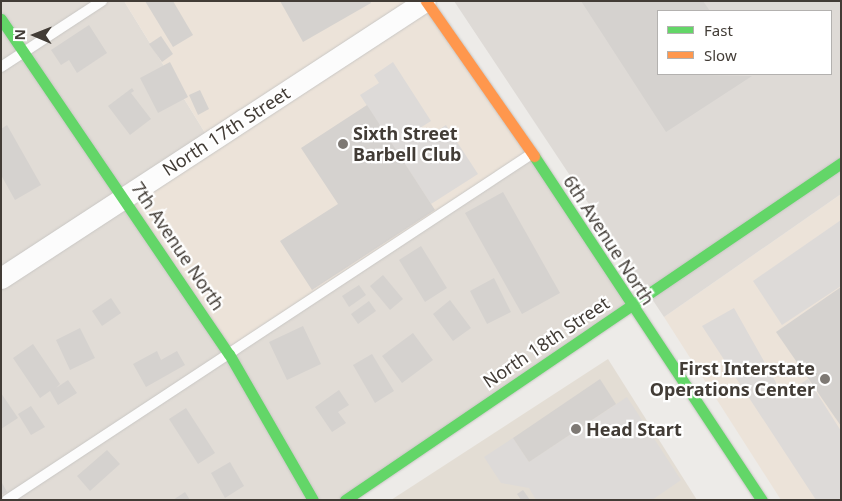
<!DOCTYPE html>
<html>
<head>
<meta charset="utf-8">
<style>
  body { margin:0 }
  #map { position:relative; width:842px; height:501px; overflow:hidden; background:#edebe8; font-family:"Noto Sans",sans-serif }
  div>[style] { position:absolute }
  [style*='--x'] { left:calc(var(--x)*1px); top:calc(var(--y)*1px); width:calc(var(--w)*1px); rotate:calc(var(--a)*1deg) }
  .residential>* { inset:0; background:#e1dcd6 }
  .commercial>* { inset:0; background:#ece3d9 }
  .industrial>* { inset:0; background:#dedad6 }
  .education>* { inset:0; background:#e3ddd4 }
  .parking>* { inset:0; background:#dddad8 }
  .building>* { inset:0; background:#d5d2cf }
  .roads { filter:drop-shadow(0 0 1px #c9c7c4) drop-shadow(0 0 1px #c9c7c4) }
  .lane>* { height:10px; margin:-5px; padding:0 5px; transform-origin:5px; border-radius:5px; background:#fcfcfc }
  .street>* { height:21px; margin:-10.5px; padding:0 10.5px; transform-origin:10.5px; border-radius:10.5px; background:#fcfcfc }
  .fast>* { height:11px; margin:-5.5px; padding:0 5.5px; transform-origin:5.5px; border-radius:5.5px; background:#63d668 }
  .slow>* { height:11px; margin:-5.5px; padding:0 5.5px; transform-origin:5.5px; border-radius:5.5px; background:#ff974d }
  .dots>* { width:14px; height:14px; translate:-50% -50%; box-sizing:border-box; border:2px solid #fff; border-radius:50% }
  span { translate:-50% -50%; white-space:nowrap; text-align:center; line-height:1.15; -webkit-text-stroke:4.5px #fff; paint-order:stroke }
  .street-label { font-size:18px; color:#423c36 }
  .poi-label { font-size:18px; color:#423c36; font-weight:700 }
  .left { translate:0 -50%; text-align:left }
  .right { translate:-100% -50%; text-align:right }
  .frame { position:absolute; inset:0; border:2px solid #423c36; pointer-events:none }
  .legend { position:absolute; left:657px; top:10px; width:175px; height:65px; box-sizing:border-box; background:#fff; border:1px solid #b3b1af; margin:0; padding:6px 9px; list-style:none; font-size:15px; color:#423c36 }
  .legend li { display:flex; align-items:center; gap:10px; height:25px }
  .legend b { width:25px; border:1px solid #b3b1af }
  .north { position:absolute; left:10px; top:10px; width:50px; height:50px; -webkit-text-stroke:4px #fff; paint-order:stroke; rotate:271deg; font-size:14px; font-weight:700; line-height:20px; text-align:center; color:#423c36 }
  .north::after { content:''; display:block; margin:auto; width:18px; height:22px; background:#423c36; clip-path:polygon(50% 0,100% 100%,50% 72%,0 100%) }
</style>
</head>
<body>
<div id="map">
  <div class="residential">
    <div style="clip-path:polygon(1px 1px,124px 1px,210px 141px,532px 154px,630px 306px,346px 500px,1px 500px)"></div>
  </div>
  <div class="commercial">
    <div style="clip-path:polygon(124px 1px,429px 1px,532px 154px,229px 354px,125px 197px,210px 141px)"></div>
    <div style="clip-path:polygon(841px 194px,841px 500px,781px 500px,664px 317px)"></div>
  </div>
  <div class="industrial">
    <div style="clip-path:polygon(evenodd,454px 1px,841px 1px,841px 194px,664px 317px,454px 1px,658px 11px,831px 11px,831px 74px,658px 74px,658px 11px)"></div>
  </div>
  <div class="education">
    <div style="clip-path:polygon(608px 359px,697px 500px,391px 500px)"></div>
  </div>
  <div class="parking">
    <div style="clip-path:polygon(393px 62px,431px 121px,420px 128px,426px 138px,446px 125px,478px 174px,431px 204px,360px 95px,379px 83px,374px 75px)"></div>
    <div style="clip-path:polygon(841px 220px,841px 286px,782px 325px,753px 281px)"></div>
    <div style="clip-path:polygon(734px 308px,783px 395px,808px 379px,841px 431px,841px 500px,816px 500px,702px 326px)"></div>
    <div style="clip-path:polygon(627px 397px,681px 480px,652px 500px,536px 500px,529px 488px,501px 483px,484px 457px,513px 438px,529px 462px)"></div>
  </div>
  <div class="building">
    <div style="clip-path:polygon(145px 1px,173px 1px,193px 35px,173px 47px)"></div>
    <div style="clip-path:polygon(280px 1px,370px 1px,371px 3px,303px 42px)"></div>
    <div style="clip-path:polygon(581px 1px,703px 1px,710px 11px,658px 11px,658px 74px,752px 76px,666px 132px)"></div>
    <div style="clip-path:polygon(89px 25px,107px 53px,77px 73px,69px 60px,61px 65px,51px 50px)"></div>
    <div style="clip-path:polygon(161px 36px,173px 54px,162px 62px,149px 44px)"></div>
    <div style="clip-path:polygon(170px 62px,188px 97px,158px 113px,140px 78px)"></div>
    <div style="clip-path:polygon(132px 88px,134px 91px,131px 93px,151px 119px,130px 135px,108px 106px)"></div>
    <div style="clip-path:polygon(200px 90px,209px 109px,198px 115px,189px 95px)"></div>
    <div style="clip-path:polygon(367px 105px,435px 210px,312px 290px,280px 241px,338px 204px,301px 148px)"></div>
    <div style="clip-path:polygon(7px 125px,41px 185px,15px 200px,1px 175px,1px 129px)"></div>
    <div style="clip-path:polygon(503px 192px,560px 293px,522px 314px,465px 213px)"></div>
    <div style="clip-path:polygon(421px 246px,447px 288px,425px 302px,399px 260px)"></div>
    <div style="clip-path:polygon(383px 275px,403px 299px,390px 310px,370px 286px)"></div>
    <div style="clip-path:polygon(494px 278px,511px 312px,487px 324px,470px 291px)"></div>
    <div style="clip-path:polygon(359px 285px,366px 295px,349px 307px,342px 296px)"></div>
    <div style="clip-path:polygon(841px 287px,841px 426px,776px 332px)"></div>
    <div style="clip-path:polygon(111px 298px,121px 313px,102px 326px,92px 311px)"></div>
    <div style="clip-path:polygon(450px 300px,471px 328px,453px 341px,433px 314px)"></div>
    <div style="clip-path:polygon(369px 301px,376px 311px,358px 324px,351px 314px)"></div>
    <div style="clip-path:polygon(303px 326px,321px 364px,287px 380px,269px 342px)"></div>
    <div style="clip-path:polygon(80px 328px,95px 358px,70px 370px,56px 340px)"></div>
    <div style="clip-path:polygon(413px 333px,433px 360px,402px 383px,382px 356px)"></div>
    <div style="clip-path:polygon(33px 344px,60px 384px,56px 388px,68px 380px,77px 393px,58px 405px,50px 391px,40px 398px,13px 358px)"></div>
    <div style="clip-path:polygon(157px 351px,161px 360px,177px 351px,185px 365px,146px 387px,133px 364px)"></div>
    <div style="clip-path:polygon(372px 354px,394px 391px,375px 403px,353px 365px)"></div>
    <div style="clip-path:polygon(600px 379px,616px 404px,529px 462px,513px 438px)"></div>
    <div style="clip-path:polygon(339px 390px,349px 405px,338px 412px,346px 423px,332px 432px,315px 407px)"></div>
    <div style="clip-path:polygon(1px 393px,18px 418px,1px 429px)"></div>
    <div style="clip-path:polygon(31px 406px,45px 427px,31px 435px,18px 414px)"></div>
    <div style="clip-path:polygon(186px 408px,215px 453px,198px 464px,169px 419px)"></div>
    <div style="clip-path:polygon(107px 450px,120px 464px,90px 491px,77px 476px)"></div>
    <div style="clip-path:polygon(230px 462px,244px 486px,225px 498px,211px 473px)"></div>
    <div style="clip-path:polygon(1px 481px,7px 492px,1px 495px)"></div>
    <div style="clip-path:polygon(523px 490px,530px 500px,521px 500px,517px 494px)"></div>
    <div style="clip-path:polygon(185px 492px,190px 500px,173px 500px)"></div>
  </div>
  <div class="roads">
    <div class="lane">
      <div style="--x:1;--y:67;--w:121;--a:-33.2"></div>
      <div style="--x:7;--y:500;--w:627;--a:-33.41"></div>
    </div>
    <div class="street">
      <div style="--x:1;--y:278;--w:506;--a:-33.16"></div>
    </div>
    <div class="fast">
      <div style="--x:1;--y:19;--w:405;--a:55.8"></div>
      <div style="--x:229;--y:354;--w:168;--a:60.1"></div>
      <div style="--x:534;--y:156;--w:413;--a:56.5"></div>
      <div style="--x:345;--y:500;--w:600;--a:-34.19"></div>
    </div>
    <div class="slow">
      <div style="--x:426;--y:1;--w:189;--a:55.1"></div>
    </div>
  </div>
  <div class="dots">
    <div style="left:343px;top:144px;background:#7e7974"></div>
    <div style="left:825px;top:379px;background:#7e7974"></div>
    <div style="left:576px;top:429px;background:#7e7974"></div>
  </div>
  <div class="street-label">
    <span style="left:226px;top:131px;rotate:-33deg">North 17th Street</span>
    <span style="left:609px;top:240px;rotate:57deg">6th Avenue North</span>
    <span style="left:178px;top:246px;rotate:56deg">7th Avenue North</span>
    <span style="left:546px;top:342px;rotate:-34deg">North 18th Street</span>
  </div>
  <div class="poi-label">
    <span class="left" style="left:353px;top:144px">Sixth Street<br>Barbell Club</span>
    <span class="right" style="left:815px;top:379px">First Interstate<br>Operations Center</span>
    <span class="left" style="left:586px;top:429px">Head Start</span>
  </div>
  <div class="frame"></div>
  <ul class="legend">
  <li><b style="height:6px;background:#63d668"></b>Fast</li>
  <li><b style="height:6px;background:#ff974d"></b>Slow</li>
  </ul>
  <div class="north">N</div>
</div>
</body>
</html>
